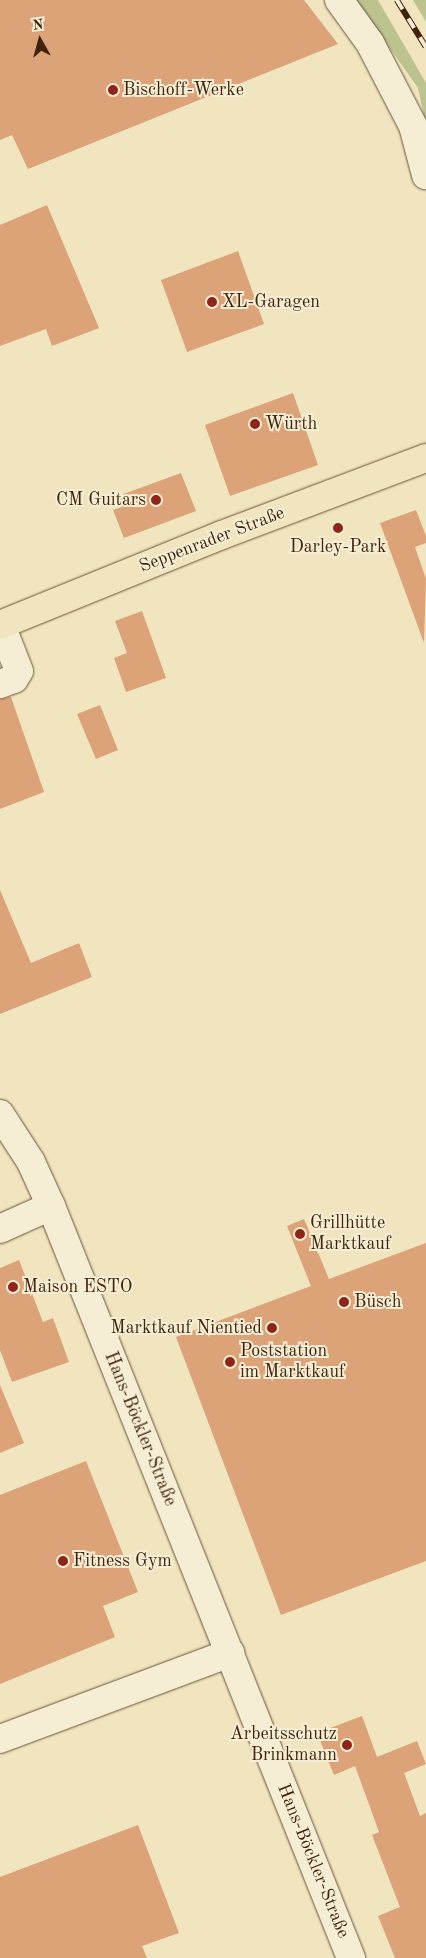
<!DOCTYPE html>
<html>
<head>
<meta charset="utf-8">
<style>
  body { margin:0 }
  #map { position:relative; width:426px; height:1958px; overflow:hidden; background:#f0e5bf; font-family:"Old Standard TT",serif }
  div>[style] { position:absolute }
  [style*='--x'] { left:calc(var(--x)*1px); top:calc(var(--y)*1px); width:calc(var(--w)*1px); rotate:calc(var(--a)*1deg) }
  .green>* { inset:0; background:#bdc38f }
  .building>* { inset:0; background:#dca278 }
  .roads { filter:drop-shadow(0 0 1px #6c5237) drop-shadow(0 0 1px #6c5237) }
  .minor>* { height:28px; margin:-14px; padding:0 14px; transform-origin:14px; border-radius:14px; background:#f5eed5 }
  .major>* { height:28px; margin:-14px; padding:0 14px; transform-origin:14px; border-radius:14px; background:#f0e5bf }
  .rail>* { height:5.5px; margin-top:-2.75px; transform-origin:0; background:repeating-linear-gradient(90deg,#f5eed5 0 11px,#40210a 0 22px); box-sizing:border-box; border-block:1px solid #40210a }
  .dots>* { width:14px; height:14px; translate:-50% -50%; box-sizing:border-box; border:2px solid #f5eed5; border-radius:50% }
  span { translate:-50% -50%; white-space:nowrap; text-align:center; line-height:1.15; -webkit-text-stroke:4px #f5eed5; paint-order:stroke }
  .poi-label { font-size:18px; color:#40210a }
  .left { translate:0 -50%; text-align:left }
  .right { translate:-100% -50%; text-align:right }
  .street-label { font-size:18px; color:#40210a }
  .north { position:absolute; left:15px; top:15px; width:50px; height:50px; -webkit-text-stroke:4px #f5eed5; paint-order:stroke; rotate:353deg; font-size:14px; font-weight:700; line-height:20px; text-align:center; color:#40210a }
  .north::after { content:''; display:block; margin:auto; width:18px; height:22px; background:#40210a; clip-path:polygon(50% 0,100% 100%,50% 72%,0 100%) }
</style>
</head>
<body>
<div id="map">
  <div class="green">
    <div style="clip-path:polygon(356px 0,378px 0,426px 83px,426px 125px,418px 88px)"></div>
    <div style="clip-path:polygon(413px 0,426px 0,426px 22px)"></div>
  </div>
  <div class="building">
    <div style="clip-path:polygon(0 0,304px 0,338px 44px,28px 169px,12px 135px,0 140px)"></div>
    <div style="clip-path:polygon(47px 205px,99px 328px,52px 346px,46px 329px,0 346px,0 225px)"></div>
    <div style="clip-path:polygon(238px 251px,264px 324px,187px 352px,161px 280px)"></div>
    <div style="clip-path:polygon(293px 393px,318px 465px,230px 496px,205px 425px)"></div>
    <div style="clip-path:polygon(181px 473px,196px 511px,124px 538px,113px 510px,122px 507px,118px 496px)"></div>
    <div style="clip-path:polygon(416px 510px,426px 536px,426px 543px,415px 547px,426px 579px,424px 643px,380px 523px)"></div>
    <div style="clip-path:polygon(142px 611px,166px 678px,126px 692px,114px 658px,127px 653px,115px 621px)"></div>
    <div style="clip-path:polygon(11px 697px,44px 792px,0 809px,0 699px)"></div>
    <div style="clip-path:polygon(100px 705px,118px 750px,96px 759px,77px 714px)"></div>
    <div style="clip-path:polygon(0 890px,31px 963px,79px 943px,92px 977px,0 1014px)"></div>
    <div style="clip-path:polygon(304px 1219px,329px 1279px,426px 1243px,426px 1561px,281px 1615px,176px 1337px,311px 1286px,287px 1226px)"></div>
    <div style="clip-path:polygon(19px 1260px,43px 1322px,53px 1318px,69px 1362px,12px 1382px,0 1350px,0 1268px)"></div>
    <div style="clip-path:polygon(0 1385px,24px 1443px,0 1453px)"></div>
    <div style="clip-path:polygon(86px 1461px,138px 1592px,103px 1606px,115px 1637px,0 1684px,0 1495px)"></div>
    <div style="clip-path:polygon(362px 1716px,377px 1757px,417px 1741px,426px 1764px,404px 1773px,420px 1816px,426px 1813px,426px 1958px,395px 1958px,378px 1916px,400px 1907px,372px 1835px,379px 1832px,355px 1766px,334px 1775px,317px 1733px)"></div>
    <div style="clip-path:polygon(138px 1825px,179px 1933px,142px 1946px,147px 1958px,0 1958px,0 1877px)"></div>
  </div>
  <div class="roads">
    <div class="minor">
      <div style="--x:339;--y:0;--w:53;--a:54.2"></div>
      <div style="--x:370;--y:43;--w:93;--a:62.6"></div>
      <div style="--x:413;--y:126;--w:51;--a:75.1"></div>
      <div style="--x:0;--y:684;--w:15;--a:-20"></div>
      <div style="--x:14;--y:679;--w:9;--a:-58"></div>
      <div style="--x:19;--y:671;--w:49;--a:-111.4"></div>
      <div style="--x:0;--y:1114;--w:57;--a:57.1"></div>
      <div style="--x:31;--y:1162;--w:48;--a:65.6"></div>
      <div style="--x:51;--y:1206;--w:810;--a:68.25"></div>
      <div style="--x:0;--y:1229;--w:56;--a:-24.3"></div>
      <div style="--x:0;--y:1739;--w:246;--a:-20.5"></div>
    </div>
    <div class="major">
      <div style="--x:0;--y:625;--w:240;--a:-22.1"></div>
      <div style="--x:222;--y:535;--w:218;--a:-20.7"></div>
    </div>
  </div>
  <div class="rail">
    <div style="--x:397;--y:0;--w:55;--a:58.3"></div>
  </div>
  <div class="dots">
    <div style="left:113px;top:90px;background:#8f2418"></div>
    <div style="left:212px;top:302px;background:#8f2418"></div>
    <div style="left:255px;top:424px;background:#8f2418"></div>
    <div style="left:156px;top:500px;background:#8f2418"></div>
    <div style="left:338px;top:528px;background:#8f2418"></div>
    <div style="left:300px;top:1234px;background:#8f2418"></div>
    <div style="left:13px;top:1287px;background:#8f2418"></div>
    <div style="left:344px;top:1302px;background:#8f2418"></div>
    <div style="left:272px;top:1328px;background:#8f2418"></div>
    <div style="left:230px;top:1362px;background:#8f2418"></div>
    <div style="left:63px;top:1561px;background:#8f2418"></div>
    <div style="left:347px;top:1745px;background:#8f2418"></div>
  </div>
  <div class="poi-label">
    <span class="left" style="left:123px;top:90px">Bischoff-Werke</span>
    <span class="left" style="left:222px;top:302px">XL-Garagen</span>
    <span class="left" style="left:265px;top:424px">Würth</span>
    <span class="right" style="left:146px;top:500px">CM Guitars</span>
    <span style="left:338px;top:547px">Darley-Park</span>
    <span class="left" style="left:310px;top:1234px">Grillhütte<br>Marktkauf</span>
    <span class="left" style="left:23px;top:1287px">Maison ESTO</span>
    <span class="left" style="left:354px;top:1302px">Büsch</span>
    <span class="right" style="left:262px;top:1328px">Marktkauf Nientied</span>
    <span class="left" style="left:240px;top:1362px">Poststation<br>im Marktkauf</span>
    <span class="left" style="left:73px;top:1561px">Fitness Gym</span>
    <span class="right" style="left:337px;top:1745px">Arbeitsschutz<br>Brinkmann</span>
  </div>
  <div class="street-label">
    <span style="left:212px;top:540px;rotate:-21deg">Seppenrader Straße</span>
    <span style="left:140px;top:1429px;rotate:68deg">Hans-Böckler-Straße</span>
    <span style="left:313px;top:1861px;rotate:68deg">Hans-Böckler-Straße</span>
  </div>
  <div class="north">N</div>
</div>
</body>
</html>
